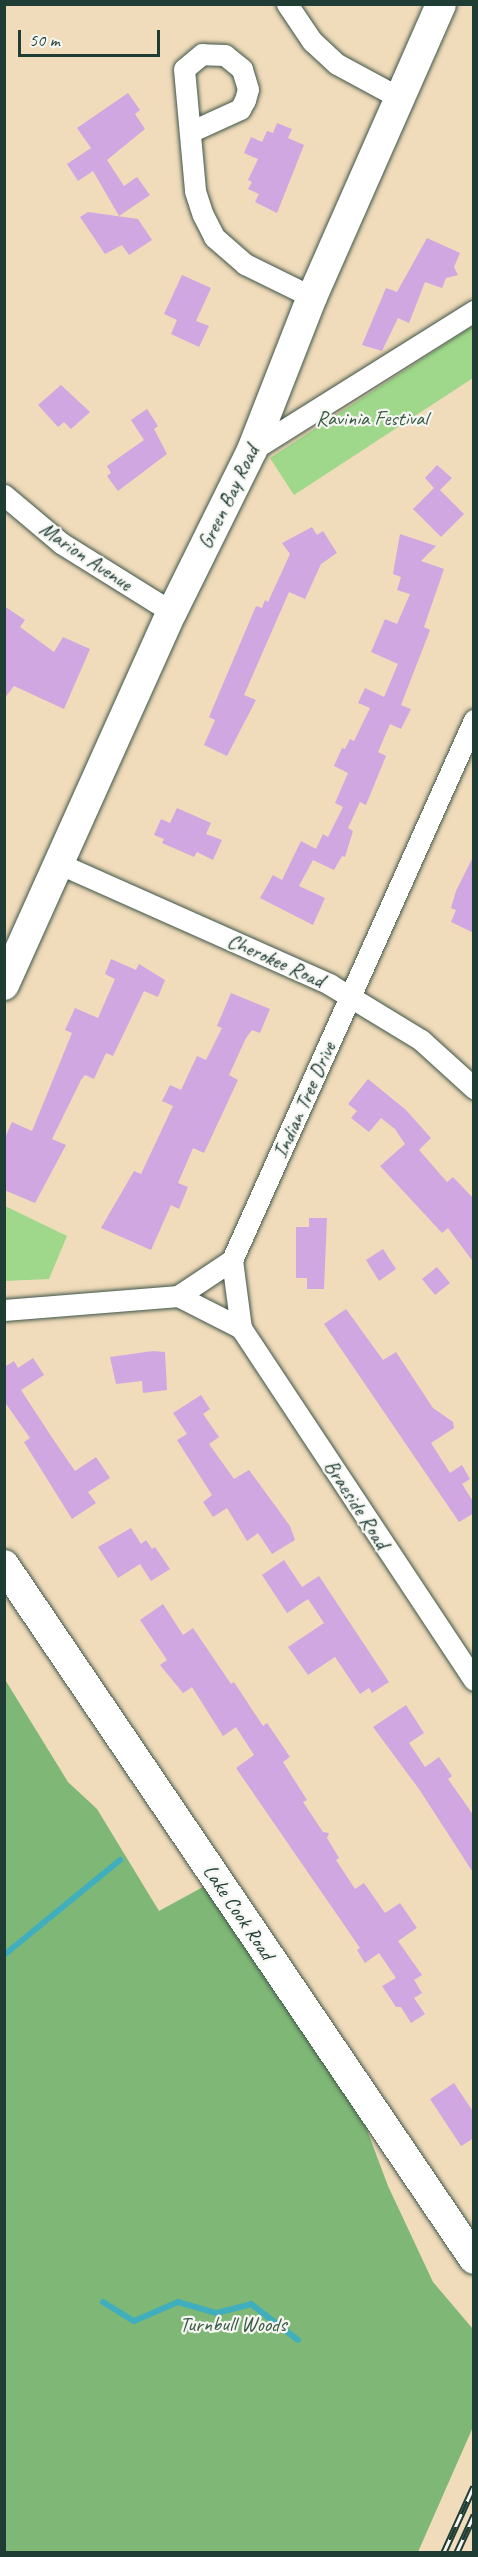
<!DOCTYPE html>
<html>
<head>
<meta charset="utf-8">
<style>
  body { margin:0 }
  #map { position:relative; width:478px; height:2557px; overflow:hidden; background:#f0dbba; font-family:Caveat,sans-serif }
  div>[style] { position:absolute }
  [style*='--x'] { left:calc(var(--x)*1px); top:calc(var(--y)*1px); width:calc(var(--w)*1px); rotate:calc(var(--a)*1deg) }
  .green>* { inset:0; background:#9fd88a }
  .forest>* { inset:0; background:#7fb876 }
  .stream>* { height:6px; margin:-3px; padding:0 3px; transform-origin:3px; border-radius:3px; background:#40aebc }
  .building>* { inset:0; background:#d1a7e2 }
  .roads { filter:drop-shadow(0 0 2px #3e5548) drop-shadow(0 0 2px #3e5548) }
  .street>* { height:21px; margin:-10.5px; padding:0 10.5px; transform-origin:10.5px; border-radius:10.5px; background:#fff }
  .secondary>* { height:30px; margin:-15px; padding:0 15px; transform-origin:15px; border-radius:15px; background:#fff }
  .rail>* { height:7px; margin-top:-3.5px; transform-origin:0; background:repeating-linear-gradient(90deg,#f6f6f2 0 14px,#1f3d34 0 28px); box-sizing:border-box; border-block:2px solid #1f3d34 }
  span { translate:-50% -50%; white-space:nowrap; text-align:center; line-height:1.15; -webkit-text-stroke:4.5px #f6f6f2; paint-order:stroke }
  .park-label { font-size:21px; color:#395c45 }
  .street-label { font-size:21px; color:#1f3d34 }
  .frame { position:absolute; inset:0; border:6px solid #1f3d34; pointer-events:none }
  .scale { position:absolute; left:18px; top:30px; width:142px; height:27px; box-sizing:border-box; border:3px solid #1f3d34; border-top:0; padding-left:8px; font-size:18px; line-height:21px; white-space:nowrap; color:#1f3d34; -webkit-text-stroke:4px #f6f6f2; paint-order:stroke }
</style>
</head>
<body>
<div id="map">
  <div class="green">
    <div style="clip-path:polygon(473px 326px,473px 378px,294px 495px,270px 458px)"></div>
    <div style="clip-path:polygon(5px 1206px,67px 1236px,49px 1279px,5px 1281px)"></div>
  </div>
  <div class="forest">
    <div style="clip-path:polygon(4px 1678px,68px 1782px,97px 1809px,159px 1911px,212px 1882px,352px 2090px,388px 2186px,433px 2282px,473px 2329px,473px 2427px,418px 2552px,5px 2552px)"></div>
  </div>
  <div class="stream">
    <div style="--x:4;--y:1955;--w:150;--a:-39.3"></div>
    <div style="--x:103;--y:2302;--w:36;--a:32"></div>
    <div style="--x:134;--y:2321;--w:48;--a:-23.4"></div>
    <div style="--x:178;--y:2302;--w:40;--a:16"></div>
    <div style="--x:216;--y:2313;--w:36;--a:-14"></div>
    <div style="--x:251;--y:2304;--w:59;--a:37.5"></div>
  </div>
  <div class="building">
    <div style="clip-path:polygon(128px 93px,140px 110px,135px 114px,145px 129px,107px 160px,124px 186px,137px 177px,150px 195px,119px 216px,93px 171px,78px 181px,67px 164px,91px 148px,77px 128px)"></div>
    <div style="clip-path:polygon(277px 123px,292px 129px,288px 138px,304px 145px,277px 213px,255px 202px,259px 194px,248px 189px,252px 182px,248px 180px,258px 159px,244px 153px,251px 137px,262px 142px,267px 131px,273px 133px)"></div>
    <div style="clip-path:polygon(88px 212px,138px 219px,152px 240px,129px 255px,122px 245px,105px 254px,80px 217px)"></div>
    <div style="clip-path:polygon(427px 238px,460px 253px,454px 267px,458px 275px,446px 278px,442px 288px,425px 282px,409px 323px,398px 318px,382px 351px,362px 345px,386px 288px,397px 292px)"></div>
    <div style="clip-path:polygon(182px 275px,211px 288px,196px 321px,209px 326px,199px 347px,171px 334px,177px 320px,164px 314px)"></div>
    <div style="clip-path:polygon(61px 385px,90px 412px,71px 429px,64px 422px,58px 427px,38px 405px)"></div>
    <div style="clip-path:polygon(147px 409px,158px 426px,154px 429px,167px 454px,118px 491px,107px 476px,111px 473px,107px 466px,144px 440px,131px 420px)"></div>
    <div style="clip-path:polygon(437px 465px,452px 478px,440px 490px,464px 514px,441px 537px,413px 509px,434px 488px,425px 478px)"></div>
    <div style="clip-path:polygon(312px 527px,317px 535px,323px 531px,337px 553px,321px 564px,305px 599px,289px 592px,244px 695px,256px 700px,227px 756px,204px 745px,215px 720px,209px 717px,256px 606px,262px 608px,265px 600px,268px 602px,290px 554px,282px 543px)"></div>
    <div style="clip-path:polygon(400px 534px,436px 546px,421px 561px,444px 569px,424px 627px,430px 630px,401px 705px,411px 709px,401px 729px,390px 724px,378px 752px,386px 756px,366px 805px,360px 802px,348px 828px,353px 831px,345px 857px,342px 856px,334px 870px,313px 860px,299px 886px,325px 898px,313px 925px,260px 898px,273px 875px,282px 880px,301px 841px,316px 849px,323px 834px,328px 837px,343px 807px,335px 803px,348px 773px,334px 766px,342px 748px,345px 749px,350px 739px,354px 741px,370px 708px,358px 703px,365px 688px,384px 697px,398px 664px,371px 652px,385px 619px,397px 624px,410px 594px,397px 590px,401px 577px,393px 574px)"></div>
    <div style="clip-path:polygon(4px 606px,25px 620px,20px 627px,54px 652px,63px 637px,90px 649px,64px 709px,14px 686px,4px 699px)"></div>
    <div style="clip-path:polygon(177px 808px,211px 823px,206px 834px,222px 840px,213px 860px,197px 852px,194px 857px,162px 843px,164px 839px,154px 835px,161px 819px,170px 823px)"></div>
    <div style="clip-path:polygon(474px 855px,474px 933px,451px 922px,456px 910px,451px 908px,456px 891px)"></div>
    <div style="clip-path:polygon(111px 959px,136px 970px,139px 964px,165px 980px,158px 997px,144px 991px,113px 1056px,106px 1053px,94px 1079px,85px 1075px,81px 1080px,52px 1139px,66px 1145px,35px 1203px,4px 1190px,4px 1140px,12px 1122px,32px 1131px,72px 1033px,65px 1030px,75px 1008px,98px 1018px,115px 979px,105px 974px)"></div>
    <div style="clip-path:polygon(231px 993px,270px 1009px,260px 1033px,252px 1030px,246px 1038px,229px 1075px,238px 1080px,204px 1153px,193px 1148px,178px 1183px,188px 1187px,179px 1209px,171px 1205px,151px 1250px,101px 1228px,134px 1171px,141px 1174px,173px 1106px,162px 1101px,170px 1085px,181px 1090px,197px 1056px,206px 1060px,222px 1028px,217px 1026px)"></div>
    <div style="clip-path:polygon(368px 1079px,406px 1110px,431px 1138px,419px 1150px,447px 1182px,453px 1177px,474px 1199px,474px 1263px,448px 1228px,442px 1233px,380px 1166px,405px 1144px,395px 1129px,381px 1118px,369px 1132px,351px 1118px,357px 1111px,348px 1104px)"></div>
    <div style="clip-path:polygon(309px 1218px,327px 1218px,324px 1289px,307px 1289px,307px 1278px,296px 1278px,296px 1227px,309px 1227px)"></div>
    <div style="clip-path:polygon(383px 1249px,396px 1269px,379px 1281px,366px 1260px)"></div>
    <div style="clip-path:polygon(437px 1267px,450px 1283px,435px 1295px,422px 1279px)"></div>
    <div style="clip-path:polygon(346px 1309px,383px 1360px,396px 1352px,433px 1408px,453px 1422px,454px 1428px,431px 1443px,450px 1473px,462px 1465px,470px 1479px,462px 1484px,474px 1503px,474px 1513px,459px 1522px,324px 1324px)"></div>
    <div style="clip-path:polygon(153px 1351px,165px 1352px,167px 1390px,143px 1393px,142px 1381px,116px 1384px,110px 1357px)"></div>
    <div style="clip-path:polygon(33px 1358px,44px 1375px,21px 1390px,53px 1439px,75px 1471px,96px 1457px,110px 1478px,88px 1492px,96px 1503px,72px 1519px,24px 1442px,30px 1438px,4px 1401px,4px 1364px,6px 1366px,14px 1361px,18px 1368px)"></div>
    <div style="clip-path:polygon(201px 1395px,210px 1409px,203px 1414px,219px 1437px,209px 1444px,234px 1479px,249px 1470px,290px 1526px,295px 1540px,272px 1554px,258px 1533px,247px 1541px,227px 1508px,213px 1517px,203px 1502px,212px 1495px,177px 1440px,187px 1434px,173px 1413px)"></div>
    <div style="clip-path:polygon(131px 1528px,141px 1544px,146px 1540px,152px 1549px,155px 1547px,170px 1569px,151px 1581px,140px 1564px,118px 1578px,98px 1547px)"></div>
    <div style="clip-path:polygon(284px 1560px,302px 1587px,319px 1576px,389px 1682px,372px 1693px,369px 1688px,360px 1694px,335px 1657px,308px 1675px,288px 1647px,324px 1623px,308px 1599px,287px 1613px,262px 1575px)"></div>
    <div style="clip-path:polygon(163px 1604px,183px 1635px,193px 1628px,231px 1684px,234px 1682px,263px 1726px,267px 1723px,282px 1745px,290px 1757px,283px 1762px,307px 1800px,303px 1802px,323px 1832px,329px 1833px,327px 1838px,339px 1858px,336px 1860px,355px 1889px,364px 1883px,385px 1913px,400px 1903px,417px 1928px,398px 1941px,422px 1975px,414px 1980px,422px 1993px,414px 1998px,425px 2014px,411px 2023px,401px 2007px,396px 2007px,382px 1986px,396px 1978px,379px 1953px,365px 1963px,357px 1950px,360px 1948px,236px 1768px,254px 1755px,236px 1727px,223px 1736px,192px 1687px,183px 1693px,160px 1665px,167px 1660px,140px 1620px)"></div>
    <div style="clip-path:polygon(406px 1705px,424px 1733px,409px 1743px,425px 1767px,439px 1757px,452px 1776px,448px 1779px,474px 1816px,474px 1874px,419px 1789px,373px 1727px)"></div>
    <div style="clip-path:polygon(454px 2083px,474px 2113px,474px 2138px,461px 2146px,430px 2099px)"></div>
  </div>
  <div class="roads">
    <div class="street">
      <div style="--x:287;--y:4;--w:45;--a:56"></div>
      <div style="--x:312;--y:41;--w:34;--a:43"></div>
      <div style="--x:337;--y:64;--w:72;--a:28.4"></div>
      <div style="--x:192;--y:131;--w:53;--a:-24.6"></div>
      <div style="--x:240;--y:109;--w:10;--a:-61"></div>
      <div style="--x:245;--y:100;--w:11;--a:-75"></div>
      <div style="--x:248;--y:89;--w:21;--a:-107"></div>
      <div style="--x:242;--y:69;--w:22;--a:-141"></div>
      <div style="--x:225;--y:55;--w:23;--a:-178"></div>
      <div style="--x:202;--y:54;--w:23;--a:140"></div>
      <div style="--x:184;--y:69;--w:122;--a:84.8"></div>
      <div style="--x:195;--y:191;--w:25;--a:72"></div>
      <div style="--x:203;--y:215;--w:25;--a:63"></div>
      <div style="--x:214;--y:237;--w:41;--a:41.1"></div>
      <div style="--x:245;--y:264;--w:75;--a:26.2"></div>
      <div style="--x:252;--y:450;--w:262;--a:-32.1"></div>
      <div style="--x:4;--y:495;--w:75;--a:40.1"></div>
      <div style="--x:61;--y:543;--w:131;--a:31.9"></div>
      <div style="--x:60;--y:864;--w:295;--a:24"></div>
      <div style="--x:329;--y:984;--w:108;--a:31.3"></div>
      <div style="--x:421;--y:1040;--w:72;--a:42.2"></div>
      <div style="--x:232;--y:1260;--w:69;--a:82.5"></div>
      <div style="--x:241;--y:1328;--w:422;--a:56.5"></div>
      <div style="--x:178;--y:1296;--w:71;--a:26.9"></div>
      <div style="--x:4;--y:1310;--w:175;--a:-4.6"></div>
      <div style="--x:178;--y:1296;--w:65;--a:-33.7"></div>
      <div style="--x:232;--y:1260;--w:592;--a:-65.86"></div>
    </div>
    <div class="secondary">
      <div style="--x:4;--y:985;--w:409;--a:-65.8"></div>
      <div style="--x:172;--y:612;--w:181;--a:-63.7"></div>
      <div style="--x:252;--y:450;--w:164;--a:-68.6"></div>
      <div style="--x:312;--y:297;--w:320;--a:-66.2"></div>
      <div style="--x:4;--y:1565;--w:838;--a:55.89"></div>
    </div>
  </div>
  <div class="rail">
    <div style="--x:444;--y:2552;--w:72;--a:-65.6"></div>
    <div style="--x:457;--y:2552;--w:41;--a:-65.3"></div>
  </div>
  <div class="park-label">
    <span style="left:372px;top:418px">Ravinia Festival</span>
    <span style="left:233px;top:2324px">Turnbull Woods</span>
  </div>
  <div class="street-label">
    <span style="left:228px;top:497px;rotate:-64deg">Green Bay Road</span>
    <span style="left:86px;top:556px;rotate:34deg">Marion Avenue</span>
    <span style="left:276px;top:960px;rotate:24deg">Cherokee Road</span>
    <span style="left:304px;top:1100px;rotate:-66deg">Indian Tree Drive</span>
    <span style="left:357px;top:1504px;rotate:57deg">Braeside Road</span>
    <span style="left:239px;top:1912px;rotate:56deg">Lake Cook Road</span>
  </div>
  <div class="frame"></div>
  <div class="scale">50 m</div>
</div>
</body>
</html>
